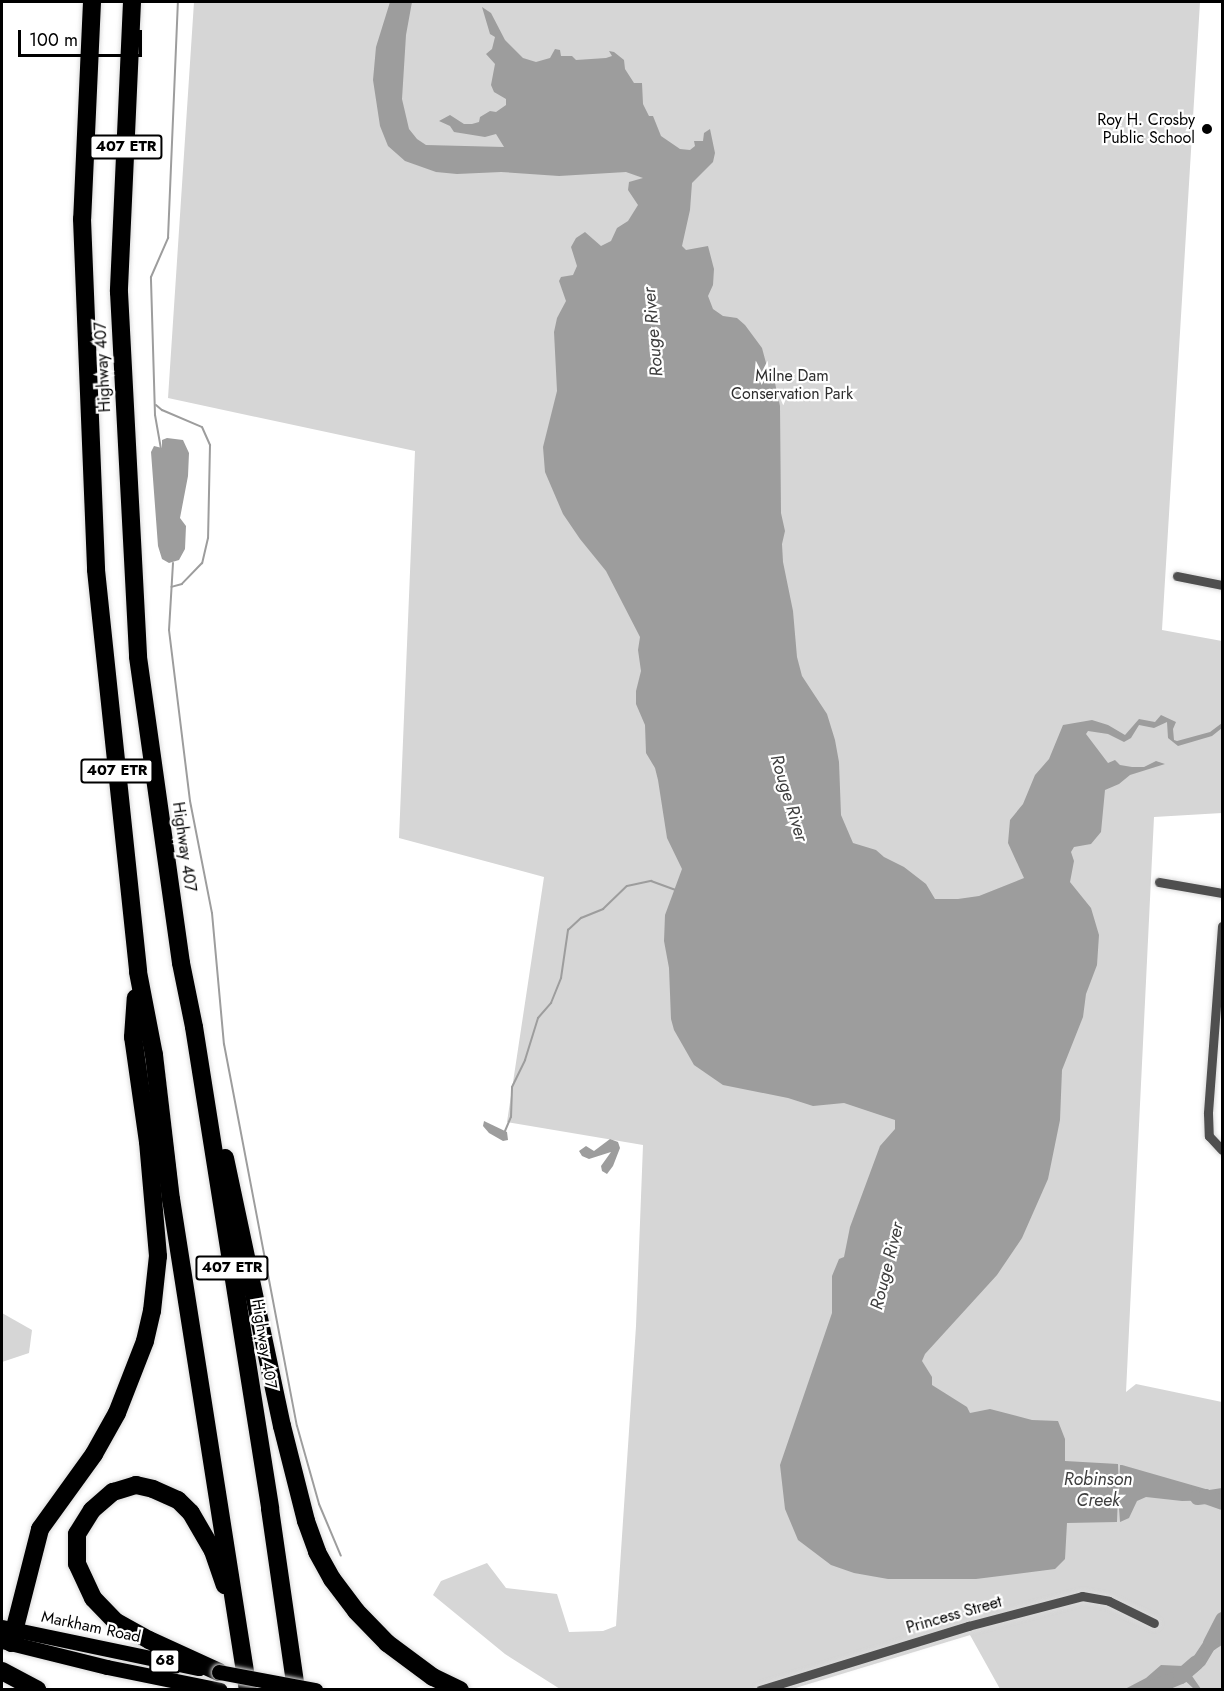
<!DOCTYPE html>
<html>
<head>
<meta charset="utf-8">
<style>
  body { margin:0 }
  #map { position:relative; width:1224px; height:1691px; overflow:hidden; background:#fff; font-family:Jost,sans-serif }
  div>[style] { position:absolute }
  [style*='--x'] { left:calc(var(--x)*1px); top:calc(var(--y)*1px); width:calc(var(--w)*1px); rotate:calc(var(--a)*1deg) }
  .green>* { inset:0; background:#d6d6d6 }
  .water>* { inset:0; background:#9d9d9d }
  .stream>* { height:2px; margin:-1px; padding:0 1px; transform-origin:1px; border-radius:1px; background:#9d9d9d }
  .river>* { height:15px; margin:-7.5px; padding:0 7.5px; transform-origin:7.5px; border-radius:7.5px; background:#9d9d9d }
  .roads { filter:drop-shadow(0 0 2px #dbdbdb) drop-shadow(0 0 2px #dbdbdb) }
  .street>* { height:9px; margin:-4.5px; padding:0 4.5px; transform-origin:4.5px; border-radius:4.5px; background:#4f4f4f }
  .primary>* { height:15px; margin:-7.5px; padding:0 7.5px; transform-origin:7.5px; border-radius:7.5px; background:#000 }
  .highway>* { height:18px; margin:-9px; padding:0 9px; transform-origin:9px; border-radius:9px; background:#000 }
  .bridges { filter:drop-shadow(0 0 2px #dbdbdb) drop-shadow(0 0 2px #dbdbdb) }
  .primary-bridge>* { height:15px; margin:-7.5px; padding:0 7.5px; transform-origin:7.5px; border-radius:7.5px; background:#000 }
  .dots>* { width:16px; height:16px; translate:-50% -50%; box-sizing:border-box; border:3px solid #fff; border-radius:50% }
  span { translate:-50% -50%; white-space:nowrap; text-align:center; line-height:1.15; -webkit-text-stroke:4.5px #fff; paint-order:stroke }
  .shield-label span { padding:2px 4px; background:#fff; border:2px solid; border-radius:4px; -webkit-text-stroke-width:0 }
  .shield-label { font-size:15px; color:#000; font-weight:700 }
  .poi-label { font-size:16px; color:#000 }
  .right { translate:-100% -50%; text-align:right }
  .street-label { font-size:16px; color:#000 }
  .park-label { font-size:16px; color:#2d2d2d }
  .water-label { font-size:18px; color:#3e3e3e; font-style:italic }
  .frame { position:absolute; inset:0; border:3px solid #000; pointer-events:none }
  .scale { position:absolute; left:18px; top:30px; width:124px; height:27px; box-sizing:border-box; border:3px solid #000; border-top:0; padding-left:8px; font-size:18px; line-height:21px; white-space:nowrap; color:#000; -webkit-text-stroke:4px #fff; paint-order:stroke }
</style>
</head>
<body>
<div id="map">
  <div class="green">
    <div style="clip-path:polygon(194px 2px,1200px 2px,1162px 630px,1222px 641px,1222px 813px,1154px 817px,1126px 1392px,1136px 1384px,1222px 1402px,1222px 1689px,1000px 1689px,970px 1635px,792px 1689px,560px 1689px,505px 1654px,433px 1595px,441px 1581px,487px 1563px,506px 1588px,557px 1594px,569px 1632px,603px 1631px,616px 1626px,636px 1326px,643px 1145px,507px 1122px,544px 877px,399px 838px,415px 451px,168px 398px)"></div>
    <div style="clip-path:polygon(2px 1313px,32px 1330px,29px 1353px,2px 1362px)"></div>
  </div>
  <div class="water">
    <div style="clip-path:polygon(390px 2px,412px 2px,406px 35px,402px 99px,409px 129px,417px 139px,426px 145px,504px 147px,496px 134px,485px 137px,454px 132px,450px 126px,439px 121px,450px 115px,464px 124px,472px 124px,479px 122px,480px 117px,490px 111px,496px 112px,506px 105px,506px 99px,494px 92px,491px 85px,495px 64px,486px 54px,492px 49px,495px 37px,490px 34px,482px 7px,491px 13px,505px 40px,523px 58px,536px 62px,550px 58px,555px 49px,560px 50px,561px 56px,572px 56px,576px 60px,606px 58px,612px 56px,609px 51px,614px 52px,624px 60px,625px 69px,634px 83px,642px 83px,643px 104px,649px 116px,653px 116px,661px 136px,680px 149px,690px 150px,695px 146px,694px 141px,703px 141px,704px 133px,710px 129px,715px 153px,713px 162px,692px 183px,690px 210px,682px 246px,686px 250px,708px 246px,714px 269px,713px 285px,708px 296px,713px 309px,723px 316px,737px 318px,745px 325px,762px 348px,769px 374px,775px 383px,780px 406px,781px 513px,785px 531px,782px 544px,783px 562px,793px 611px,797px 657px,802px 676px,827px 714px,835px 740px,839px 762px,841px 815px,853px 843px,876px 850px,884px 857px,904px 867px,926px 884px,935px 899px,958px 899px,979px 896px,1024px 878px,1008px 843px,1010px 820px,1023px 804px,1035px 775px,1049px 759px,1063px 725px,1092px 720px,1108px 725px,1125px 735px,1139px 719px,1155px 722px,1161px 715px,1176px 722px,1173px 729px,1174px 740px,1177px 741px,1210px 732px,1222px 723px,1222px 728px,1212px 736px,1178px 746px,1168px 738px,1167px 722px,1154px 728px,1139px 725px,1131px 738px,1124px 742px,1108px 734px,1088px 731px,1086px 734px,1108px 763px,1115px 760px,1120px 765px,1132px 767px,1144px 767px,1156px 761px,1165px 764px,1130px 775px,1119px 784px,1105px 790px,1101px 832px,1091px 844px,1074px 847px,1071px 852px,1074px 861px,1070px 882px,1091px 908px,1099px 935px,1097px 965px,1086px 994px,1083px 1017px,1062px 1070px,1060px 1120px,1048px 1179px,1022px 1238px,997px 1275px,925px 1354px,922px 1361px,932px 1377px,932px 1385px,967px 1407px,970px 1413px,990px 1409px,1032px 1420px,1058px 1421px,1065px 1439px,1065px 1461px,1118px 1464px,1119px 1492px,1120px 1465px,1122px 1465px,1209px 1490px,1222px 1488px,1222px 1500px,1182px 1501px,1146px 1497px,1137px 1501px,1129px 1518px,1120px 1522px,1118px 1494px,1117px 1522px,1067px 1523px,1065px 1559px,1055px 1569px,976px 1579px,888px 1579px,854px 1573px,831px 1565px,798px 1540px,785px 1509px,780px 1465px,832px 1313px,832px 1276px,839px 1259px,844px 1257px,850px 1227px,880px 1146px,895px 1129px,895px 1120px,844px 1103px,813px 1106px,788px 1098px,723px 1085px,694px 1065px,674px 1030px,671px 1019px,669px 968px,664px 941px,665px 915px,682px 869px,667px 838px,658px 780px,655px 768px,646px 753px,645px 725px,636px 704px,636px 691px,641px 671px,638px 650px,640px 637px,606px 571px,580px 539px,563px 514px,545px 472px,543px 447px,557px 391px,554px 332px,557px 318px,566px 301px,559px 281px,561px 277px,573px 275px,577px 266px,571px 247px,576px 238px,585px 232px,601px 246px,611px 241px,617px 228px,628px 221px,638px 205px,628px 190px,629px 182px,643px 178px,626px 172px,559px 176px,501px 172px,457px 174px,436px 172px,405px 161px,388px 146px,380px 126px,373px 80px,376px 47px)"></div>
    <div style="clip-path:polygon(167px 438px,183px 440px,189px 453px,188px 476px,180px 518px,186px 526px,185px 549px,179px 560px,169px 563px,162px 559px,158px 546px,151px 452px,154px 446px,162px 448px,162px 440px)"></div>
    <div style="clip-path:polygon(484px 1121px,507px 1132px,508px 1140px,503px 1141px,489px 1133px,483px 1126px)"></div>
    <div style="clip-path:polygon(610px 1139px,618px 1142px,620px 1148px,613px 1166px,607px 1174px,602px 1171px,601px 1166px,611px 1152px,589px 1159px,582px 1156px,579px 1151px,586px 1146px,594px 1151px)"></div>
    <div style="clip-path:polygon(1222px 1623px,1222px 1645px,1214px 1650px,1205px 1665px,1192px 1676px,1201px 1689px,1194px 1689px,1179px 1675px,1164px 1678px,1154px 1689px,1125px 1689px,1146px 1678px,1161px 1665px,1183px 1666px,1190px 1662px,1204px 1641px)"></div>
  </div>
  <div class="stream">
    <div style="--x:156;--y:405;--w:8;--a:40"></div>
    <div style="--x:162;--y:410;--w:43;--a:23"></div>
    <div style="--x:202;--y:427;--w:20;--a:66"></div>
    <div style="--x:210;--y:445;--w:93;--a:91.2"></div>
    <div style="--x:208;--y:538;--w:26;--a:103"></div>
    <div style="--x:202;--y:563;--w:29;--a:134"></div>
    <div style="--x:182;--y:584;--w:11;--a:165"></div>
    <div style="--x:161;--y:449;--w:35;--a:-100"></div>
    <div style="--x:155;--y:415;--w:138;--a:-91.7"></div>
    <div style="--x:151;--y:277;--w:43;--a:-66.4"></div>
    <div style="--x:168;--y:238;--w:236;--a:-87.6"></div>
    <div style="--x:173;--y:563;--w:67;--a:93.4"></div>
    <div style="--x:169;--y:630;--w:172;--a:83"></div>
    <div style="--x:190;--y:801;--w:114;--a:78.9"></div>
    <div style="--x:212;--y:913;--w:132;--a:84.8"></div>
    <div style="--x:224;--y:1044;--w:389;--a:79.2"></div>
    <div style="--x:297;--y:1426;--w:81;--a:74.2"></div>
    <div style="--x:319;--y:1504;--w:56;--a:67.1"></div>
    <div style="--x:505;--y:1131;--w:15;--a:-67"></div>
    <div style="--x:511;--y:1117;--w:30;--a:-88"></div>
    <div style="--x:512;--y:1087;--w:30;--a:-64"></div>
    <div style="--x:525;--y:1060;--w:44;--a:-72.8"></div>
    <div style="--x:538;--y:1018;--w:20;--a:-49"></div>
    <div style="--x:551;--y:1003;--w:27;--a:-68"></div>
    <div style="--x:561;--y:978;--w:49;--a:-81.7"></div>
    <div style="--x:568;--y:930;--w:18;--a:-43"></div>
    <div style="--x:581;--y:918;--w:24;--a:-22"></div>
    <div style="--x:603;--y:909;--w:33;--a:-44"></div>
    <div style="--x:627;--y:886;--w:25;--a:-12"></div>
    <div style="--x:651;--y:881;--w:27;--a:20"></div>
  </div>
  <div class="river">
    <div style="--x:1197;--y:1497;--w:8;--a:-7"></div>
    <div style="--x:1205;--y:1496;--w:18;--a:19"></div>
    <div style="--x:1210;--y:1643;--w:27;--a:-63"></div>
    <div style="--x:1146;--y:1690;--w:37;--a:-22"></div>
    <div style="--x:1180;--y:1676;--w:21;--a:-41"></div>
  </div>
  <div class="roads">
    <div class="street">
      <div style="--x:1177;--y:576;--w:46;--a:11.3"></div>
      <div style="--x:1159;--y:882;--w:64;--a:9.9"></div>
      <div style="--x:1222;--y:926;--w:188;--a:94.3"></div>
      <div style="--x:1208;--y:1113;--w:23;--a:88"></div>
      <div style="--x:1209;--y:1136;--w:19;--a:47"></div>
      <div style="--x:760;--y:1690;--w:218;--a:-17.1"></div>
      <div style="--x:968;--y:1626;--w:118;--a:-14.7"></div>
      <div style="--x:1082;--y:1596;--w:27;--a:10"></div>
      <div style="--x:1109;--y:1601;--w:50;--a:26.1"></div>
    </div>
    <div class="primary">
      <div style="--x:2;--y:1627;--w:201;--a:11.8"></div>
      <div style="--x:2;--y:1641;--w:108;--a:13.9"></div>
      <div style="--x:107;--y:1667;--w:115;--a:11.5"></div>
    </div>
    <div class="highway">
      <div style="--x:92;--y:2;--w:217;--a:92.6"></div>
      <div style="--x:82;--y:219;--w:351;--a:87.7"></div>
      <div style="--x:96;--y:570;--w:404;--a:84"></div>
      <div style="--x:138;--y:972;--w:85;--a:79.1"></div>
      <div style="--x:154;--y:1055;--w:145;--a:83.3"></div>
      <div style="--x:171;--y:1199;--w:497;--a:81.1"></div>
      <div style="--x:132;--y:2;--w:290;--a:92.6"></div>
      <div style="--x:119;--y:292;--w:365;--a:87"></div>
      <div style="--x:138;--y:657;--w:309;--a:82"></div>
      <div style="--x:181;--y:963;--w:65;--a:78.5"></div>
      <div style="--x:194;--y:1027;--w:488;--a:81"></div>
      <div style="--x:270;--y:1509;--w:183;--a:81.8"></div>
      <div style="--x:225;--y:1158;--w:274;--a:78"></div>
      <div style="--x:282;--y:1426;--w:98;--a:75.8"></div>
      <div style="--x:306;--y:1521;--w:33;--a:70"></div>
      <div style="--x:317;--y:1552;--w:31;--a:61"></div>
      <div style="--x:332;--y:1579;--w:40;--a:53"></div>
      <div style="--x:356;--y:1611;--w:45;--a:45.9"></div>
      <div style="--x:387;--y:1643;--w:57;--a:36.5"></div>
      <div style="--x:433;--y:1677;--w:30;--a:26"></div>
      <div style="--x:11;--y:1643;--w:118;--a:-75.7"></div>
      <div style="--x:40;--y:1529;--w:92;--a:-54.2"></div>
      <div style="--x:94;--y:1454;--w:47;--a:-60.7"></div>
      <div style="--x:117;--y:1413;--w:77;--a:-68.7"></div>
      <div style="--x:145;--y:1341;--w:31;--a:-77"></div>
      <div style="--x:152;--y:1311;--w:55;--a:-83.8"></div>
      <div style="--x:158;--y:1256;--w:114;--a:-95"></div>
      <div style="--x:148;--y:1142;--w:106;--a:-98.1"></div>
      <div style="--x:133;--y:1037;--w:39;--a:-86"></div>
      <div style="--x:2;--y:1671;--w:40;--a:28"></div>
      <div style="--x:219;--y:1672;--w:77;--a:-155.4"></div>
      <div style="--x:149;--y:1640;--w:38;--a:-151"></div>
      <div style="--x:116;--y:1622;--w:33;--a:-134"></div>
      <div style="--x:93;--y:1598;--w:38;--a:-115"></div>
      <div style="--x:77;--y:1564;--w:30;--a:-90"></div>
      <div style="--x:77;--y:1534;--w:28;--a:-58"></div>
      <div style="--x:92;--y:1510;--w:28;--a:-41"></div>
      <div style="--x:113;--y:1492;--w:24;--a:-17"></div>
      <div style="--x:136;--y:1485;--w:17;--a:13"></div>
      <div style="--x:153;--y:1489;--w:27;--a:24"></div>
      <div style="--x:178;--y:1500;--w:18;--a:45"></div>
      <div style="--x:191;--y:1513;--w:44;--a:59.9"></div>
      <div style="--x:213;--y:1551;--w:36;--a:71"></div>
    </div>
  </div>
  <div class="bridges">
    <div class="primary-bridge">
      <div style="--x:219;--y:1672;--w:98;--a:10.6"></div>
    </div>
  </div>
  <div class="dots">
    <div style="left:1207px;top:129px;background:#000"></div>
  </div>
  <div class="shield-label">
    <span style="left:126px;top:147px">407 ETR</span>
    <span style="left:117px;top:771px">407 ETR</span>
    <span style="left:232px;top:1268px">407 ETR</span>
    <span style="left:165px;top:1661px">68</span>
  </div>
  <div class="poi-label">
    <span class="right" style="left:1195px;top:129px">Roy H. Crosby<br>Public School</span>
  </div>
  <div class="street-label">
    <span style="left:103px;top:367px;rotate:-93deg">Highway 407</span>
    <span style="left:184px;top:847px;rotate:82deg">Highway 407</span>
    <span style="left:264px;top:1344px;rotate:81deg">Highway 407</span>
    <span style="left:954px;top:1615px;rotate:-16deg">Princess Street</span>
    <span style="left:91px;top:1627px;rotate:12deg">Markham Road</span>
  </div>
  <div class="park-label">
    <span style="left:792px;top:385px">Milne Dam<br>Conservation Park</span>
  </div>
  <div class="water-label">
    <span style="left:653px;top:332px;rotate:-95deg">Rouge River</span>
    <span style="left:789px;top:798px;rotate:73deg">Rouge River</span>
    <span style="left:887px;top:1266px;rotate:-76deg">Rouge River</span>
    <span style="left:1098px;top:1490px">Robinson<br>Creek</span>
  </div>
  <div class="frame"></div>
  <div class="scale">100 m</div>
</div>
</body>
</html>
